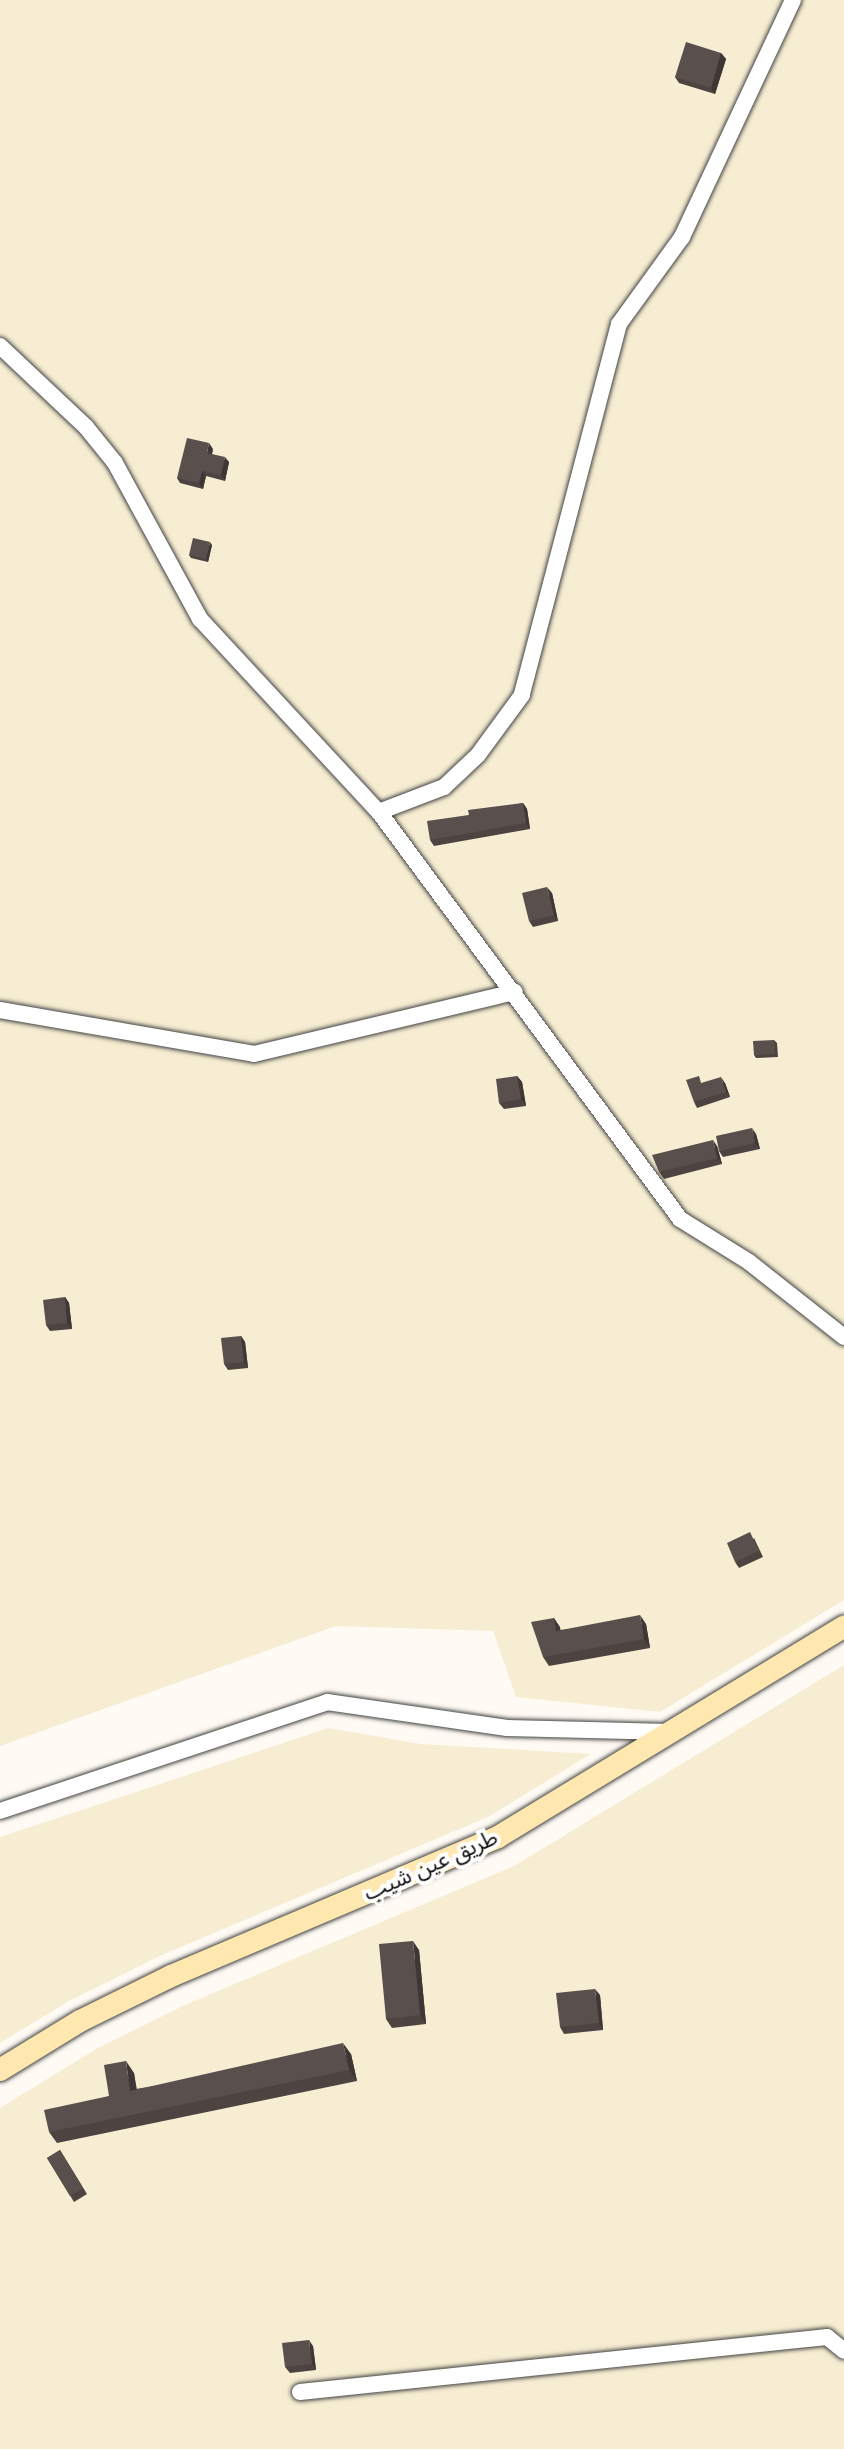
<!DOCTYPE html>
<html>
<head>
<meta charset="utf-8">
<style>
  body { margin:0 }
  #map { position:relative; width:844px; height:2449px; overflow:hidden; background:#fffbf4; font-family:Georgia,"Noto Sans Arabic",serif }
  div>[style] { position:absolute }
  [style*='--x'] { left:calc(var(--x)*1px); top:calc(var(--y)*1px); width:calc(var(--w)*1px); rotate:calc(var(--a)*1deg) }
  .farmland>* { inset:0; background:#f6edd2 }
  .roads { filter:drop-shadow(0 0 2px #434343) drop-shadow(0 0 2px #434343) }
  .street>* { height:16px; margin:-8px; padding:0 8px; transform-origin:8px; border-radius:8px; background:#fff }
  .secondary>* { height:22px; margin:-11px; padding:0 11px; transform-origin:11px; border-radius:11px; background:#ffe8af }
  .wall>* { inset:0; background:#4d4441 }
  .shaded-wall>* { inset:0; background:#3e3735 }
  .building>* { inset:0; background:#594f4c }
  span { translate:-50% -50%; white-space:nowrap; text-align:center; line-height:1.15; -webkit-text-stroke:8px #fff; paint-order:stroke }
  .street-label { font-size:22px; color:#101010 }
</style>
</head>
<body>
<div id="map">
  <div class="farmland">
    <div style="clip-path:polygon(0 0,844px 0,844px 1600px,660px 1712px,516px 1697px,493px 1631px,336px 1626px,0 1746px)"></div>
    <div style="clip-path:polygon(844px 1665px,844px 2449px,0 2449px,0 2108px,96px 2049px,185px 2005px,514px 1866px)"></div>
    <div style="clip-path:polygon(328px 1728px,421px 1744px,591px 1754px,488px 1817px,162px 1955px,69px 2001px,0 2043px,0 1837px)"></div>
  </div>
  <div class="roads">
    <div class="street">
      <div style="--x:793;--y:0;--w:262;--a:115.1"></div>
      <div style="--x:682;--y:237;--w:107;--a:125.9"></div>
      <div style="--x:619;--y:324;--w:383;--a:104.7"></div>
      <div style="--x:522;--y:695;--w:74;--a:126.3"></div>
      <div style="--x:478;--y:755;--w:47;--a:136.7"></div>
      <div style="--x:444;--y:787;--w:70;--a:159"></div>
      <div style="--x:379;--y:812;--w:506;--a:53.51"></div>
      <div style="--x:680;--y:1219;--w:81;--a:31.9"></div>
      <div style="--x:749;--y:1262;--w:121;--a:38.3"></div>
      <div style="--x:0;--y:346;--w:118;--a:43.3"></div>
      <div style="--x:86;--y:427;--w:46;--a:51.1"></div>
      <div style="--x:115;--y:463;--w:178;--a:61.4"></div>
      <div style="--x:200;--y:619;--w:263;--a:47.2"></div>
      <div style="--x:0;--y:1010;--w:258;--a:9.8"></div>
      <div style="--x:254;--y:1054;--w:268;--a:-13.4"></div>
      <div style="--x:0;--y:1811;--w:345;--a:-18.4"></div>
      <div style="--x:327;--y:1702;--w:182;--a:8.2"></div>
      <div style="--x:507;--y:1728;--w:163;--a:1.4"></div>
      <div style="--x:300;--y:2392;--w:530;--a:-5.96"></div>
      <div style="--x:827;--y:2337;--w:22;--a:39"></div>
    </div>
    <div class="secondary">
      <div style="--x:0;--y:2070;--w:94;--a:-31.5"></div>
      <div style="--x:80;--y:2021;--w:102;--a:-26.3"></div>
      <div style="--x:171;--y:1976;--w:355;--a:-23"></div>
      <div style="--x:498;--y:1837;--w:405;--a:-31.3"></div>
    </div>
  </div>
  <div class="wall">
    <div style="clip-path:polygon(721px 53px,726px 59px,715px 94px,679px 83px,675px 77px)"></div>
    <div style="clip-path:polygon(213px 449px,212px 454px,229px 462px,225px 481px,206px 476px,203px 489px,180px 483px,177px 478px)"></div>
    <div style="clip-path:polygon(212px 545px,208px 562px,191px 558px,189px 555px)"></div>
    <div style="clip-path:polygon(523px 803px,527px 809px,530px 829px,434px 846px,430px 840px,469px 815px)"></div>
    <div style="clip-path:polygon(552px 893px,558px 921px,533px 927px,529px 921px)"></div>
    <div style="clip-path:polygon(774px 1040px,777px 1043px,778px 1057px,756px 1058px,754px 1055px)"></div>
    <div style="clip-path:polygon(517px 1076px,522px 1082px,526px 1106px,504px 1109px,499px 1103px)"></div>
    <div style="clip-path:polygon(703px 1083px,725px 1083px,730px 1097px,697px 1108px,694px 1102px)"></div>
    <div style="clip-path:polygon(756px 1134px,760px 1149px,723px 1157px,719px 1151px)"></div>
    <div style="clip-path:polygon(717px 1146px,722px 1164px,664px 1179px,659px 1172px)"></div>
    <div style="clip-path:polygon(65px 1297px,69px 1303px,72px 1329px,50px 1331px,46px 1325px)"></div>
    <div style="clip-path:polygon(241px 1336px,245px 1342px,248px 1368px,228px 1370px,224px 1364px)"></div>
    <div style="clip-path:polygon(754px 1538px,763px 1557px,739px 1568px,735px 1562px)"></div>
    <div style="clip-path:polygon(554px 1618px,560px 1630px,646px 1624px,650px 1648px,549px 1666px,543px 1657px)"></div>
    <div style="clip-path:polygon(419px 1950px,426px 2024px,392px 2028px,386px 2019px)"></div>
    <div style="clip-path:polygon(600px 1995px,603px 2030px,564px 2034px,560px 2027px)"></div>
    <div style="clip-path:polygon(351px 2054px,357px 2081px,57px 2143px,49px 2132px,109px 2096px,134px 2073px,136px 2089px)"></div>
    <div style="clip-path:polygon(60px 2150px,87px 2194px,74px 2202px,47px 2158px)"></div>
    <div style="clip-path:polygon(313px 2346px,316px 2370px,290px 2373px,285px 2367px)"></div>
  </div>
  <div class="shaded-wall">
    <div style="clip-path:polygon(721px 53px,726px 59px,715px 94px,711px 88px)"></div>
    <div style="clip-path:polygon(209px 443px,213px 449px,211px 458px,207px 453px)"></div>
    <div style="clip-path:polygon(225px 457px,229px 462px,225px 481px,221px 475px)"></div>
    <div style="clip-path:polygon(202px 471px,206px 476px,203px 489px,199px 483px)"></div>
    <div style="clip-path:polygon(210px 542px,212px 545px,208px 562px,206px 559px)"></div>
    <div style="clip-path:polygon(523px 803px,527px 809px,530px 829px,526px 823px)"></div>
    <div style="clip-path:polygon(547px 887px,552px 893px,558px 921px,554px 915px)"></div>
    <div style="clip-path:polygon(517px 1076px,522px 1082px,526px 1106px,521px 1099px)"></div>
    <div style="clip-path:polygon(721px 1077px,725px 1083px,730px 1097px,726px 1092px)"></div>
    <div style="clip-path:polygon(752px 1128px,756px 1134px,760px 1149px,755px 1143px)"></div>
    <div style="clip-path:polygon(713px 1140px,717px 1146px,722px 1164px,717px 1158px)"></div>
    <div style="clip-path:polygon(65px 1297px,69px 1303px,72px 1329px,67px 1323px)"></div>
    <div style="clip-path:polygon(241px 1336px,245px 1342px,248px 1368px,244px 1362px)"></div>
    <div style="clip-path:polygon(640px 1615px,646px 1624px,650px 1648px,644px 1639px)"></div>
    <div style="clip-path:polygon(554px 1618px,560px 1627px,562px 1639px,556px 1631px)"></div>
    <div style="clip-path:polygon(413px 1941px,419px 1950px,426px 2024px,420px 2015px)"></div>
    <div style="clip-path:polygon(595px 1989px,600px 1995px,603px 2030px,599px 2023px)"></div>
    <div style="clip-path:polygon(343px 2043px,351px 2054px,357px 2081px,349px 2070px)"></div>
    <div style="clip-path:polygon(126px 2061px,134px 2073px,139px 2102px,130px 2091px)"></div>
    <div style="clip-path:polygon(309px 2340px,313px 2346px,316px 2370px,312px 2364px)"></div>
  </div>
  <div class="building">
    <div style="clip-path:polygon(686px 42px,721px 53px,711px 88px,675px 77px)"></div>
    <div style="clip-path:polygon(187px 438px,209px 443px,207px 453px,225px 457px,221px 475px,202px 471px,199px 483px,177px 478px)"></div>
    <div style="clip-path:polygon(193px 538px,210px 542px,206px 559px,189px 555px)"></div>
    <div style="clip-path:polygon(523px 803px,526px 823px,430px 840px,427px 821px,469px 815px,468px 810px)"></div>
    <div style="clip-path:polygon(547px 887px,554px 915px,529px 921px,522px 893px)"></div>
    <div style="clip-path:polygon(774px 1040px,775px 1054px,754px 1055px,753px 1041px)"></div>
    <div style="clip-path:polygon(517px 1076px,521px 1099px,499px 1103px,496px 1079px)"></div>
    <div style="clip-path:polygon(699px 1076px,701px 1083px,721px 1077px,726px 1092px,694px 1102px,686px 1080px)"></div>
    <div style="clip-path:polygon(752px 1128px,755px 1143px,719px 1151px,716px 1136px)"></div>
    <div style="clip-path:polygon(713px 1140px,717px 1158px,659px 1172px,652px 1155px)"></div>
    <div style="clip-path:polygon(65px 1297px,67px 1323px,46px 1325px,43px 1300px)"></div>
    <div style="clip-path:polygon(241px 1336px,244px 1362px,224px 1364px,221px 1338px)"></div>
    <div style="clip-path:polygon(750px 1532px,759px 1551px,735px 1562px,727px 1543px)"></div>
    <div style="clip-path:polygon(640px 1615px,644px 1639px,543px 1657px,531px 1622px,554px 1618px,556px 1631px)"></div>
    <div style="clip-path:polygon(413px 1941px,420px 2015px,386px 2019px,379px 1944px)"></div>
    <div style="clip-path:polygon(595px 1989px,599px 2023px,560px 2027px,556px 1993px)"></div>
    <div style="clip-path:polygon(343px 2043px,349px 2070px,49px 2132px,44px 2110px,109px 2096px,104px 2065px,126px 2061px,130px 2091px)"></div>
    <div style="clip-path:polygon(60px 2150px,83px 2188px,70px 2196px,47px 2158px)"></div>
    <div style="clip-path:polygon(309px 2340px,312px 2364px,285px 2367px,282px 2343px)"></div>
  </div>
  <div class="street-label">
    <span style="left:431px;top:1866px;rotate:-24deg">طريق عين شيب</span>
  </div>
</div>
</body>
</html>
